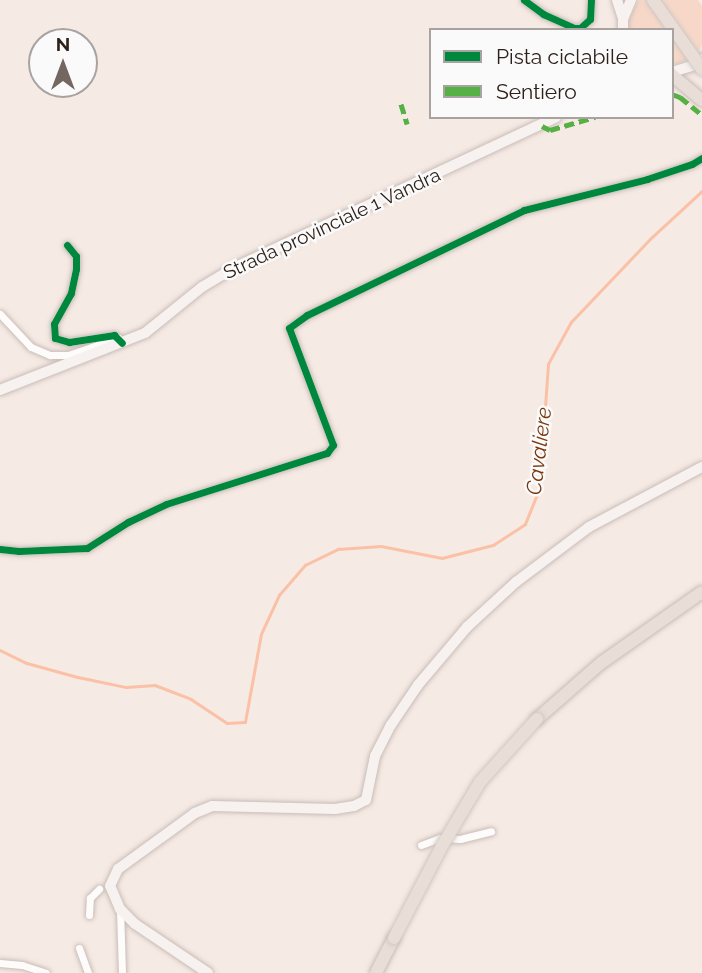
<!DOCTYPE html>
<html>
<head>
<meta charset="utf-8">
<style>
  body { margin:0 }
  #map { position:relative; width:702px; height:973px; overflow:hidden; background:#f6eae4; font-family:Raleway,sans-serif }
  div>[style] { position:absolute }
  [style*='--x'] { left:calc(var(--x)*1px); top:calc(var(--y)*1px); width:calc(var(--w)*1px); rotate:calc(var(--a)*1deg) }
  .green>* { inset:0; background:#f7d8c8 }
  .stream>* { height:2.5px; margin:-1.25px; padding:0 1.25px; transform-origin:1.25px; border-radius:1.25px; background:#fbc1a6 }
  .roads { filter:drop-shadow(0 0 2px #c9bdb7) drop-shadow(0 0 2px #c9bdb7) }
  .street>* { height:7px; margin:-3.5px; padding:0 3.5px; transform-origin:3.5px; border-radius:3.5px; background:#fefcfb }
  .secondary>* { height:10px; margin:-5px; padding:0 5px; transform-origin:5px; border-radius:5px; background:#f7f2f0 }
  .highway>* { height:12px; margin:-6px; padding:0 6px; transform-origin:6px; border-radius:6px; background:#e8ddd7 }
  .bridges { filter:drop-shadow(0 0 2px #cec7c3) drop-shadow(0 0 2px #cec7c3) }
  .highway-bridge>* { height:12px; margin:-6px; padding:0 6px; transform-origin:6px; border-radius:6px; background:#e8ddd7 }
  .quiet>* { height:5px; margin-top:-2.5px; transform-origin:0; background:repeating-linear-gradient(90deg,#56b145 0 10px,transparent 0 15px) }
  .cycleway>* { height:7px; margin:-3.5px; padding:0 3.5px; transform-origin:3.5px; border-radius:3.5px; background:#00873e }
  span { translate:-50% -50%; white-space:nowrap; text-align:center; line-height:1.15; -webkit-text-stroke:5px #fafafa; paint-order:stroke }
  .street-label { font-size:19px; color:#2e201a }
  .water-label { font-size:21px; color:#7a370e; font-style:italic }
  .legend { position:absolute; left:429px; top:28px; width:245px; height:91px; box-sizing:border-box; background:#fafafa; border:2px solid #a8a3a0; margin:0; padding:9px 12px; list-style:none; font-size:21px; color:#2e201a }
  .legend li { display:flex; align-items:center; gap:14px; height:35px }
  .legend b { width:35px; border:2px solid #a8a3a0 }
  .north { position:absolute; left:28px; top:28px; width:70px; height:70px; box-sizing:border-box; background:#fafafa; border:2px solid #a8a3a0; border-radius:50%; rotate:0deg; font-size:19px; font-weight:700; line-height:28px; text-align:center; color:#2e201a }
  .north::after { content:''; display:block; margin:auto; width:24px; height:32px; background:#746761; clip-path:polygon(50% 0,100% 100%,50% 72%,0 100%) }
</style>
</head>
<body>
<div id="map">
  <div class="green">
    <div style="clip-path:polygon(639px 0,698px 0,702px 6px,702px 45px,698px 52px,687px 60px,672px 65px,672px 30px,629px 30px,629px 19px)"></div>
  </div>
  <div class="stream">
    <div style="--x:0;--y:650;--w:30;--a:26"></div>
    <div style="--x:27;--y:663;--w:53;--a:15.4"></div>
    <div style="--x:78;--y:677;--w:49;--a:11.8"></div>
    <div style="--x:126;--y:687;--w:29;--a:-4"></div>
    <div style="--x:155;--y:685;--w:39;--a:21"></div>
    <div style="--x:191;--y:699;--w:43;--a:33.7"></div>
    <div style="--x:227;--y:723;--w:18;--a:-3"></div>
    <div style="--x:245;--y:722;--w:89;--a:-79.7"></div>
    <div style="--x:261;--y:634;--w:43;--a:-65.2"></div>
    <div style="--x:279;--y:595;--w:40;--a:-49"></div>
    <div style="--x:305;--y:565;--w:37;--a:-26"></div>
    <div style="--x:338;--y:549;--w:43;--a:-4"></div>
    <div style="--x:381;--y:546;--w:62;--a:11.1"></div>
    <div style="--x:442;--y:558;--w:53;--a:-14.3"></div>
    <div style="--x:493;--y:545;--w:38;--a:-33"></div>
    <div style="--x:525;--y:524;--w:37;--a:-68"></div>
    <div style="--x:539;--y:490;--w:126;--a:-85.9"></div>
    <div style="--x:548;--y:364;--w:48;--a:-61.3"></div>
    <div style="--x:571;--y:322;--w:115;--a:-46.4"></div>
    <div style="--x:650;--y:239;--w:71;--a:-42.7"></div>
  </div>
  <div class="roads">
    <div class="street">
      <div style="--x:524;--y:0;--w:24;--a:36"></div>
      <div style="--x:543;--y:14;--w:34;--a:24"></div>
      <div style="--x:574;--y:28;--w:6;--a:0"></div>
      <div style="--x:580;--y:28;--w:13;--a:-42"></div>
      <div style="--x:590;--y:19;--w:19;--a:-87"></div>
      <div style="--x:67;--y:245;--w:14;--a:51"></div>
      <div style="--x:76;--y:256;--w:13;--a:90"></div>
      <div style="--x:76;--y:269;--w:25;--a:102"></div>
      <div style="--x:71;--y:293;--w:35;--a:119"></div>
      <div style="--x:54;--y:324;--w:14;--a:86"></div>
      <div style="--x:55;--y:338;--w:15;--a:16"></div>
      <div style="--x:69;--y:342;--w:46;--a:-8.8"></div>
      <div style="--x:114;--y:335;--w:11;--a:45"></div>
      <div style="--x:0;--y:314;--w:45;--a:46.8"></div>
      <div style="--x:31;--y:347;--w:21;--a:23"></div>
      <div style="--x:50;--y:355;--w:18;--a:0"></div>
      <div style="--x:68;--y:355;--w:53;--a:-18.8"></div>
      <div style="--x:0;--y:549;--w:19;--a:6"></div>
      <div style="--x:19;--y:551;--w:68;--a:-2.5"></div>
      <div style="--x:87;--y:548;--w:49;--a:-32.4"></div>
      <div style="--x:128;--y:522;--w:42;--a:-25.3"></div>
      <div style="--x:166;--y:504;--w:169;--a:-17.6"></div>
      <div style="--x:327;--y:453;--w:10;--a:-53"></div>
      <div style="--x:333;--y:445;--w:125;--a:-110.6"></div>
      <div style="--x:289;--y:328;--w:22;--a:-36"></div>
      <div style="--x:307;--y:315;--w:241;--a:-25.8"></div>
      <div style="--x:524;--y:210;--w:127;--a:-14.1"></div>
      <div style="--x:647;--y:179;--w:47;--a:-18.4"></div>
      <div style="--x:692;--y:164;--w:12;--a:-31"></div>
      <div style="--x:421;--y:845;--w:20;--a:-20"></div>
      <div style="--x:440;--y:838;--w:20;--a:3"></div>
      <div style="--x:460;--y:839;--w:32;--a:-14"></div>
      <div style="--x:120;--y:909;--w:64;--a:88.2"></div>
      <div style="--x:89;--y:915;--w:17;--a:-87"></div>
      <div style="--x:90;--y:898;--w:13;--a:-45"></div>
      <div style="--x:79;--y:948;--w:27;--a:70"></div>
      <div style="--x:0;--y:963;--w:22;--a:5"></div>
      <div style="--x:22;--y:965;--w:25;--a:18"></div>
    </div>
    <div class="secondary">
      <div style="--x:617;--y:0;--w:20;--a:72"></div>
      <div style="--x:623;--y:30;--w:11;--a:-90"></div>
      <div style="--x:623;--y:19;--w:21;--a:-67"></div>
      <div style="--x:672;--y:72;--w:21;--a:-17"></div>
      <div style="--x:692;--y:66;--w:12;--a:-35"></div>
      <div style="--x:0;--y:390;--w:156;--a:-21.5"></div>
      <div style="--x:145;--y:333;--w:73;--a:-38.9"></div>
      <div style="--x:202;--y:287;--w:37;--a:-31"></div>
      <div style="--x:234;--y:268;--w:356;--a:-25.1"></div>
      <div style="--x:208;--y:973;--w:88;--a:-146.1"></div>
      <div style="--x:135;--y:924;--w:21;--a:-135"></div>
      <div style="--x:120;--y:909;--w:25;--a:-113"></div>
      <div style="--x:110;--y:886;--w:19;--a:-65"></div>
      <div style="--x:118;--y:869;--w:95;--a:-36"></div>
      <div style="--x:195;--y:813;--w:18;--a:-22"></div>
      <div style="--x:212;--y:806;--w:123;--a:1.4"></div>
      <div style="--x:335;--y:809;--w:19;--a:-9"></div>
      <div style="--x:354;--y:806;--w:13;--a:-27"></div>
      <div style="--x:366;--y:800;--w:45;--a:-78.4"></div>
      <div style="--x:375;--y:756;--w:35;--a:-63"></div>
      <div style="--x:391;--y:725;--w:48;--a:-56"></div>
      <div style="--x:418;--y:685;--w:76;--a:-49.8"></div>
      <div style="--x:467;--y:627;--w:67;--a:-42.6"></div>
      <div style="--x:516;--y:582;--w:91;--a:-37"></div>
      <div style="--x:589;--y:527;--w:128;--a:-28"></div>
    </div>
    <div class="highway">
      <div style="--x:672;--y:75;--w:39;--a:40"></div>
      <div style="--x:537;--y:719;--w:85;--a:-41.2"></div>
      <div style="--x:601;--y:663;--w:123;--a:-35.1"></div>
      <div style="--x:376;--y:973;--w:39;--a:-63"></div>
    </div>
  </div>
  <div class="bridges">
    <div class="highway-bridge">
      <div style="--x:653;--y:0;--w:85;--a:54.6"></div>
      <div style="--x:394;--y:938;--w:104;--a:-62.4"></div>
      <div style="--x:442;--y:846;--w:74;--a:-59.3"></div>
      <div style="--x:480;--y:782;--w:85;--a:-47.9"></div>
    </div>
  </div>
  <div class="quiet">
    <div style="--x:672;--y:94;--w:9;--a:21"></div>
    <div style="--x:680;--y:97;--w:28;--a:39"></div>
    <div style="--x:401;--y:104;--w:21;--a:73"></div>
    <div style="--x:542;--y:126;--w:9;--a:27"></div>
    <div style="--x:550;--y:130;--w:47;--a:-16.1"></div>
  </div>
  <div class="cycleway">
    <div style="--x:524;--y:0;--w:24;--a:36"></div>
    <div style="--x:543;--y:14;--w:34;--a:24"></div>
    <div style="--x:574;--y:28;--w:6;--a:0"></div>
    <div style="--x:580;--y:28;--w:13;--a:-42"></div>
    <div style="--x:590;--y:19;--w:19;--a:-87"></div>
    <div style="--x:67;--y:245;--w:14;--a:51"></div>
    <div style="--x:76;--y:256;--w:13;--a:90"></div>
    <div style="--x:76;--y:269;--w:25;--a:102"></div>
    <div style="--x:71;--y:293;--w:35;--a:119"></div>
    <div style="--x:54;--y:324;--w:14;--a:86"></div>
    <div style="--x:55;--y:338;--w:15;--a:16"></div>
    <div style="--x:69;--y:342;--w:46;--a:-8.8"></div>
    <div style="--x:114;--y:335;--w:11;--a:45"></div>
    <div style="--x:0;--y:549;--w:19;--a:6"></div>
    <div style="--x:19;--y:551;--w:68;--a:-2.5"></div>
    <div style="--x:87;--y:548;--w:49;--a:-32.4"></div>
    <div style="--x:128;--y:522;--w:42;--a:-25.3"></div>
    <div style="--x:166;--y:504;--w:169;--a:-17.6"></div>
    <div style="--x:327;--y:453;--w:10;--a:-53"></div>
    <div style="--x:333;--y:445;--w:125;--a:-110.6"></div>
    <div style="--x:289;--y:328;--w:22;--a:-36"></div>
    <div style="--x:307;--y:315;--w:241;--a:-25.8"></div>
    <div style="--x:524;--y:210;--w:127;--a:-14.1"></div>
    <div style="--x:647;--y:179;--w:47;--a:-18.4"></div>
    <div style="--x:692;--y:164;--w:12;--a:-31"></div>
  </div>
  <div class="street-label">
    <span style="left:332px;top:224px;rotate:-25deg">Strada provinciale 1 Vandra</span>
  </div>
  <div class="water-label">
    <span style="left:539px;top:451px;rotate:-83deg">Cavaliere</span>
  </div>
  <ul class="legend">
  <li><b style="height:9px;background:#00873e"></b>Pista ciclabile</li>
  <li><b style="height:9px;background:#56b145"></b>Sentiero</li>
  </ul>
  <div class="north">N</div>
</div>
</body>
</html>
